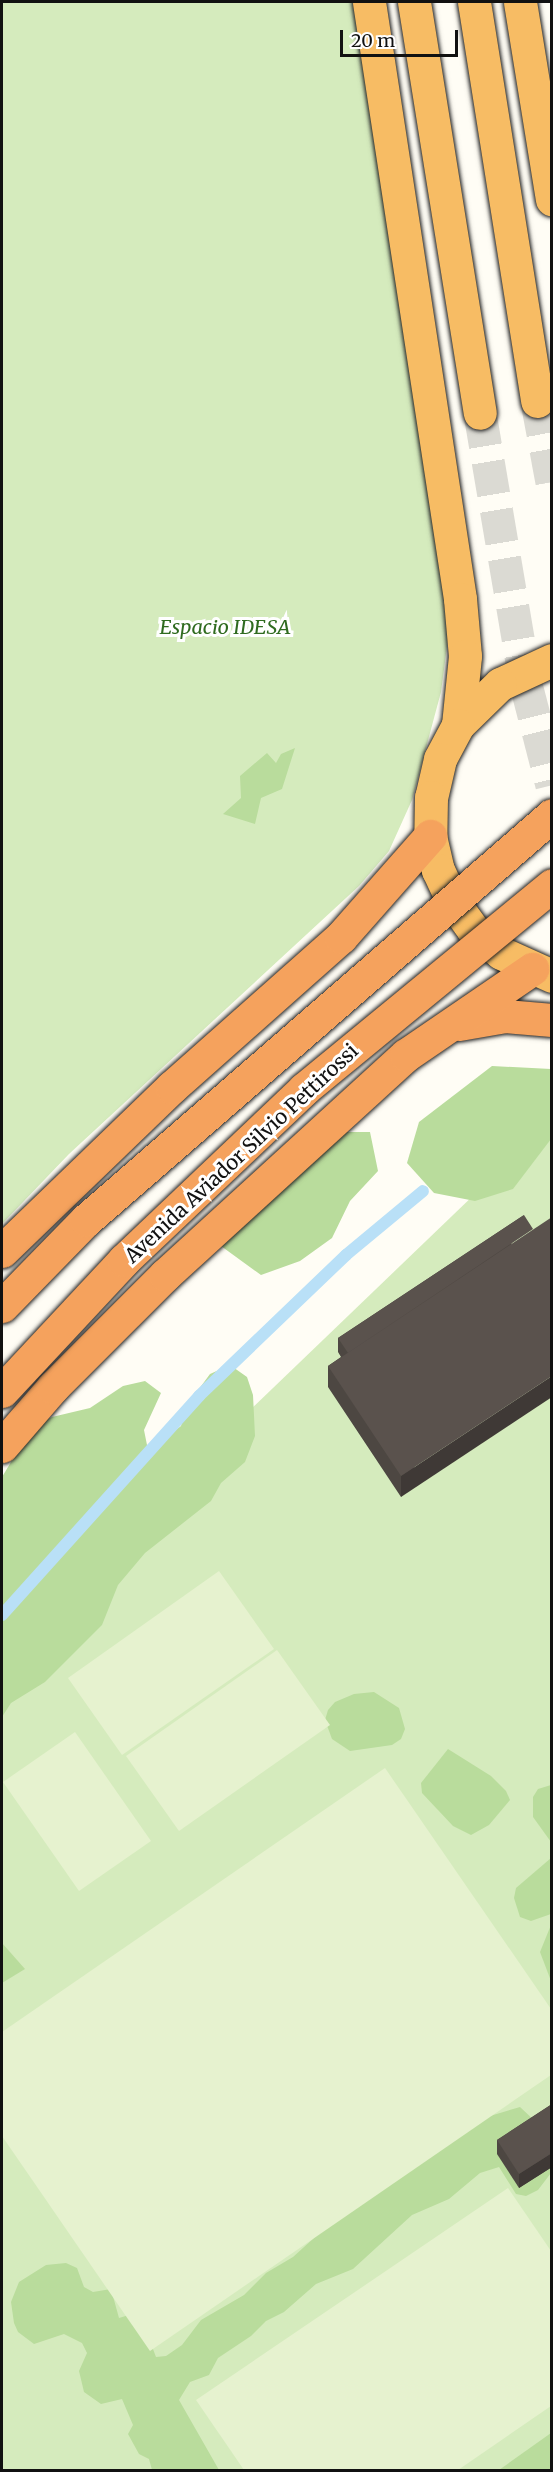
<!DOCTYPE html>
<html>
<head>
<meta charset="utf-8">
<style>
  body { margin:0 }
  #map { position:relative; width:553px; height:2472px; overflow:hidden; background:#fffdf5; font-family:Merriweather,serif }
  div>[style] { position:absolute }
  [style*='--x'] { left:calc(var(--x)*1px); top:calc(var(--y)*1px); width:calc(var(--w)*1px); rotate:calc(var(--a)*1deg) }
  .green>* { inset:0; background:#d5ebbd }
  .forest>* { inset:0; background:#b9dc9c }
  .pitch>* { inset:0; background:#e6f2cf }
  .stream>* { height:12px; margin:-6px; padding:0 6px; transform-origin:6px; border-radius:6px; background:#b9e0f7 }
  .trunk-tunnel>* { height:33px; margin-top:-16.5px; transform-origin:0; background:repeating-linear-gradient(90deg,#dbdad3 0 33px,transparent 0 49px) }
  .roads { filter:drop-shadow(0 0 2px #222) drop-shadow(0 0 2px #222) }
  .trunk>* { height:33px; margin:-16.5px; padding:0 16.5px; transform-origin:16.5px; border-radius:16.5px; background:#f7bc64 }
  .motorway>* { height:33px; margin:-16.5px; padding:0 16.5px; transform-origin:16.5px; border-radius:16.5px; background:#f5a25d }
  .bridges { filter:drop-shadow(0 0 2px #222) drop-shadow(0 0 2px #222) }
  .motorway-bridge>* { height:33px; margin:-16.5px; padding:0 16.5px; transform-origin:16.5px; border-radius:16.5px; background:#f5a25d }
  .wall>* { inset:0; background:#4d4742 }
  .shaded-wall>* { inset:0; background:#3f3936 }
  .building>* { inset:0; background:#5a524d }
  span { translate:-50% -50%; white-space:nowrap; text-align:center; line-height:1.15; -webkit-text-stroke:6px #fff; paint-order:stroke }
  .park-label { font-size:20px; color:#2f6b1f; font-style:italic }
  .street-label { font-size:20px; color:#111 }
  .frame { position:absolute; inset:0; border:3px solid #111; pointer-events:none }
  .scale { position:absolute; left:340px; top:30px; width:118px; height:27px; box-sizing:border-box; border:3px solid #111; border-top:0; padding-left:8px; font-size:18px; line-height:21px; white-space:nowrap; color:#111; -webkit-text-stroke:4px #fff; paint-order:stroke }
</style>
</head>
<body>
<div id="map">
  <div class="green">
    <div style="clip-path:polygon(2px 2px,353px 2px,449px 631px,441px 692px,412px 800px,389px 851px,359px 886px,69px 1154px,2px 1224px)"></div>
    <div style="clip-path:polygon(551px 1121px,551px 2470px,2px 2470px,2px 1667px,250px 1410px)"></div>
  </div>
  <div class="forest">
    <div style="clip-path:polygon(295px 748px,282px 789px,261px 798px,255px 824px,223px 814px,241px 798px,240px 776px,267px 753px,276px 763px,281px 754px)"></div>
    <div style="clip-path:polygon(492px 1066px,551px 1069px,551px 1139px,513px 1189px,475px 1201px,434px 1193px,407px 1163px,419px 1122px)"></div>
    <div style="clip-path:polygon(330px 1132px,370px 1132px,378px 1171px,350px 1201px,332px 1238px,300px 1261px,261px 1275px,221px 1246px)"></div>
    <div style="clip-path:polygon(230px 1365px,247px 1377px,253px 1395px,255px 1436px,245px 1462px,221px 1483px,211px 1501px,145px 1553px,118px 1585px,102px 1625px,45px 1682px,11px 1703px,2px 1717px,2px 1477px,32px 1427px,52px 1417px,90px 1408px,123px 1386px,145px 1381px,161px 1393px,144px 1430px,148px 1450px,181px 1426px,185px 1408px,210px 1374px)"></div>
    <div style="clip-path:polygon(374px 1692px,399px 1708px,405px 1729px,401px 1739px,392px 1745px,350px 1751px,332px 1739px,325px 1720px,328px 1710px,335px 1702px,354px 1694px)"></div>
    <div style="clip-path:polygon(448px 1749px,491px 1776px,506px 1791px,510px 1800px,489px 1825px,471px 1835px,453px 1826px,422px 1793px,421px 1783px)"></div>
    <div style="clip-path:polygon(551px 1785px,552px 1785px,551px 1842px,533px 1817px,533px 1797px,538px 1789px)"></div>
    <div style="clip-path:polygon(551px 1858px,551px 1914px,531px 1921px,520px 1917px,514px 1898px,516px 1888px)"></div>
    <div style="clip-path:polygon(551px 1925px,551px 1981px,540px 1952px)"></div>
    <div style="clip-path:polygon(2px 1943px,25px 1969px,2px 1983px)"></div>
    <div style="clip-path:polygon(520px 2107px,551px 2136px,551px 2173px,538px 2190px,526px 2196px,516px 2194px,499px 2167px,480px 2173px,449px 2199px,412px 2215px,353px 2269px,316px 2284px,284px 2312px,266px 2321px,251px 2336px,218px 2358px,209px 2375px,190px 2382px,179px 2400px,219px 2470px,152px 2470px,149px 2459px,139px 2454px,128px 2434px,133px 2425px,122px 2399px,101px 2404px,84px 2392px,79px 2371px,87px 2353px,82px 2343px,64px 2334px,34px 2344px,18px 2332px,14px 2323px,11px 2302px,19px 2282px,46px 2265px,66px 2263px,77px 2268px,84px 2287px,93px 2292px,111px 2289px,119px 2318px,139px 2312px,156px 2357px,166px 2356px,182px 2345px,201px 2320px,244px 2295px,266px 2273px,293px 2257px,325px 2228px,480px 2119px)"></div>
    <div style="clip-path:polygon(551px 2433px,551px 2470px,499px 2470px)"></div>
  </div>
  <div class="pitch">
    <div style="clip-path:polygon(219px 1571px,274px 1649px,122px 1755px,68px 1678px)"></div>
    <div style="clip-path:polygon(277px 1650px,330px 1725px,179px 1831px,126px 1756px)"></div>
    <div style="clip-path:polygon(75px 1732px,151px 1841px,79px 1891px,3px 1782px)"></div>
    <div style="clip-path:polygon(385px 1768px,551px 2009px,551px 2075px,150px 2351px,2px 2136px,2px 2032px)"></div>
    <div style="clip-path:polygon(508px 2188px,551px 2251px,551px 2406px,458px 2470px,244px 2470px,196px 2400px)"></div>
  </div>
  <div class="stream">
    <div style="--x:2;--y:1615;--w:295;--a:-48"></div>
    <div style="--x:199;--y:1396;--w:204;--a:-43.8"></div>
    <div style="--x:346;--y:1255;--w:100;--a:-39.7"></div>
  </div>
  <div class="trunk-tunnel">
    <div style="--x:537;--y:401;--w:82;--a:79.5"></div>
    <div style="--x:480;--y:413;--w:275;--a:80.4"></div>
    <div style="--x:526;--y:684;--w:104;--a:75.6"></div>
  </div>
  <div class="roads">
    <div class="trunk">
      <div style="--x:369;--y:2;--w:604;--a:81.33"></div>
      <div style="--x:460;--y:599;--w:57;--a:85"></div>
      <div style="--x:465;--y:656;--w:69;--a:95.8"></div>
      <div style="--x:414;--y:2;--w:416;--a:80.9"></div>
      <div style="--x:474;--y:2;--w:404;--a:81"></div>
      <div style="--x:520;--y:2;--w:200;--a:80.8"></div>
      <div style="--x:552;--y:660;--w:57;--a:155.2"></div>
      <div style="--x:500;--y:684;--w:59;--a:135.7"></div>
      <div style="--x:458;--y:725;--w:38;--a:118"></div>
      <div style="--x:440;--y:759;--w:39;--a:103"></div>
      <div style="--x:431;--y:797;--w:39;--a:91"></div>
      <div style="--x:430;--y:836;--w:35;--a:77"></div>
      <div style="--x:438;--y:870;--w:35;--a:65"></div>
      <div style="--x:453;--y:902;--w:34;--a:54"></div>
      <div style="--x:473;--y:930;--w:36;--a:39"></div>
      <div style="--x:501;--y:953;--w:56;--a:24.3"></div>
    </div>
    <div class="motorway">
      <div style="--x:459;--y:1024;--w:47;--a:-9.9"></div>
      <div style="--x:505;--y:1016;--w:47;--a:4.9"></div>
      <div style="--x:2;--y:1251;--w:236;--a:-44"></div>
      <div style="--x:172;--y:1087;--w:226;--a:-41.6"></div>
      <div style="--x:341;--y:937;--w:135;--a:-48.6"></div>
      <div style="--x:2;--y:1446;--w:78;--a:-49.2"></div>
      <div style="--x:53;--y:1387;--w:158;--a:-45"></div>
      <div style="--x:165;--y:1275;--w:326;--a:-42.4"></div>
      <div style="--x:406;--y:1055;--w:153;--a:-34.3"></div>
    </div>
  </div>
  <div class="bridges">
    <div class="motorway-bridge">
      <div style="--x:2;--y:1306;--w:120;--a:-45.7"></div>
      <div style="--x:86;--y:1220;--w:617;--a:-40.99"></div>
      <div style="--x:2;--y:1391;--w:179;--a:-47"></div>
      <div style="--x:124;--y:1260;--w:248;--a:-43.5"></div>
      <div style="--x:304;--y:1089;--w:321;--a:-39.4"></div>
    </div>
  </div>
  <div class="wall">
    <div style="clip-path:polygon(524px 1215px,401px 1497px,328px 1387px,328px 1366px,341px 1357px,338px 1352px,338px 1338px)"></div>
    <div style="clip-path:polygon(552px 2104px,552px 2167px,519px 2188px,497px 2154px,497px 2140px)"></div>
  </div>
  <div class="shaded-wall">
    <div style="clip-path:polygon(552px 1376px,552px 1397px,401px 1497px,401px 1476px)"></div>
    <div style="clip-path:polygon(3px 1924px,3px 1938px,2px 1939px,2px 1925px)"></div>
    <div style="clip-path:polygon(552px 2153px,552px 2167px,519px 2188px,519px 2174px)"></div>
  </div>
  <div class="building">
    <div style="clip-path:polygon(524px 1215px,533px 1229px,348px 1353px,338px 1338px)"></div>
    <div style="clip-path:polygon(552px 1217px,552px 1376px,401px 1476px,328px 1366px)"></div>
    <div style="clip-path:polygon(552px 2104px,552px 2153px,519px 2174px,497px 2140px)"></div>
  </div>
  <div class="park-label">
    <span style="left:225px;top:626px">Espacio IDESA</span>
  </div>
  <div class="street-label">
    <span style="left:241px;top:1153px;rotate:-43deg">Avenida Aviador Silvio Pettirossi</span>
  </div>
  <div class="frame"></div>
  <div class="scale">20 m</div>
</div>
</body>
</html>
